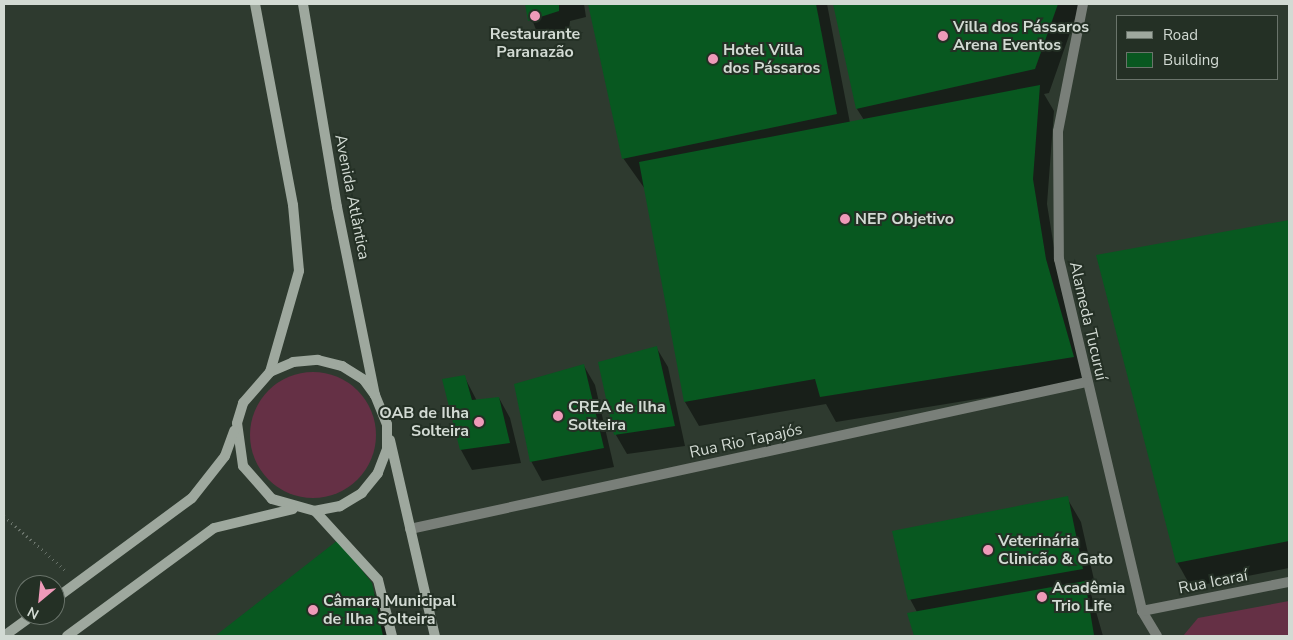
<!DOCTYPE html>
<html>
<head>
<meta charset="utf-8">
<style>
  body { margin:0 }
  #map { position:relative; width:1293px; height:640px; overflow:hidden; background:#2e3a2f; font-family:"Nunito Sans",sans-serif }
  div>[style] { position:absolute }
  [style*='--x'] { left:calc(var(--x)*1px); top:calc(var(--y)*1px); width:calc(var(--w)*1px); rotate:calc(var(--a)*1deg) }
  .green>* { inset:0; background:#653045 }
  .round { border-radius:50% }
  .shadow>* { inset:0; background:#0007 }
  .building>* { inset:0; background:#085820 }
  .path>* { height:3px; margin-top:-1.5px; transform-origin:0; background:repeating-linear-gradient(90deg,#6a746b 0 1px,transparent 0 5px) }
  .street>* { height:10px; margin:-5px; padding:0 5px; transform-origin:5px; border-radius:5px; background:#797f79 }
  .secondary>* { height:10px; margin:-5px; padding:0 5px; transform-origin:5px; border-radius:5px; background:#9ea89e }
  .dots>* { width:14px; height:14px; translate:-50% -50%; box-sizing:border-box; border:2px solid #243025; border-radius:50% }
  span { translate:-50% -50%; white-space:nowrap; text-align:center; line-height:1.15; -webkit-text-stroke:4px #243025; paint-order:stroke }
  .poi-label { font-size:16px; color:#d2dad3; font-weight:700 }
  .left { translate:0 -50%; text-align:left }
  .right { translate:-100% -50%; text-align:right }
  .street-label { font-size:16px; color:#d2dad3 }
  .frame { position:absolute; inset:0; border:5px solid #d2dad3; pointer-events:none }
  .legend { position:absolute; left:1116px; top:15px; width:162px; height:65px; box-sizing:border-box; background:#243025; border:1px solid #6a746b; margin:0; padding:6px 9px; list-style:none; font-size:15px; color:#d2dad3 }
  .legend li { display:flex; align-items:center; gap:10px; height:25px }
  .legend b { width:25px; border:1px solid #6a746b }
  .north { position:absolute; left:15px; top:575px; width:50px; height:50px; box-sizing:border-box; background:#243025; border:1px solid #6a746b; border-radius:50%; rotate:208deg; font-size:14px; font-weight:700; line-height:20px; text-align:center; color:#d2dad3 }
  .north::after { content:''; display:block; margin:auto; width:18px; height:22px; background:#ef9ab9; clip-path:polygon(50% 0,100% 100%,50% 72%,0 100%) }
</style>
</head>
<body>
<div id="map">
  <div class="green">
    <div class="round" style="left:250px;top:372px;width:126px;height:126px"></div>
    <div style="clip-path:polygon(1289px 601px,1289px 636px,1183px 636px,1198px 618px)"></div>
  </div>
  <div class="shadow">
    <div style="clip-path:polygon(526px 4px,584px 4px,586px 17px,570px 21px,569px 30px,540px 40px)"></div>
    <div style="clip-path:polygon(589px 4px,827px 4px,850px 123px,864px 120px,857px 109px,835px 4px,1080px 4px,1049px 93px,1044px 94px,1054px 111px,1047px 204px,1060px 285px,1087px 381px,836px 422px,826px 404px,699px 426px,685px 402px,645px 189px,623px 158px)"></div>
    <div style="clip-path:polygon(1289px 221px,1289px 568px,1191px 587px,1177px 562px,1097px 256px)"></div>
    <div style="clip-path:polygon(656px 347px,668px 367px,685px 446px,627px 454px,616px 435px)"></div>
    <div style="clip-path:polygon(584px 366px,595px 385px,614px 467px,542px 481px,531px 461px)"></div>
    <div style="clip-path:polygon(464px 376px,477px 401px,499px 398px,510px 418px,521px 463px,472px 470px,461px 450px,444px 380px)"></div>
    <div style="clip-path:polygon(1067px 498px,1081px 522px,1097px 593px,1091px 594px,1103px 636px,915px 636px,909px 614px,917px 612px,910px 599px)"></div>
    <div style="clip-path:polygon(338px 542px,385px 609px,391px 636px,217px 636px)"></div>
  </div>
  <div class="building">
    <div style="clip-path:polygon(525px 4px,559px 4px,559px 11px,528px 21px)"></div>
    <div style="clip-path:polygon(588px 4px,816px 4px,837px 114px,622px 159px)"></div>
    <div style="clip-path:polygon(833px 4px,1058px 4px,1035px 69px,856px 109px)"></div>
    <div style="clip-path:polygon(1040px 85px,1033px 179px,1046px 259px,1074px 357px,820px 397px,815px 379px,684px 402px,639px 162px)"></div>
    <div style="clip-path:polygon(1289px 220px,1289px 541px,1176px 563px,1096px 255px)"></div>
    <div style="clip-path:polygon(657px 346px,675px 426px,614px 435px,598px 362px)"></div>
    <div style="clip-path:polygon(584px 364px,604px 448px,530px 462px,514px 384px)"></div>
    <div style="clip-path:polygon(465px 375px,472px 400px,499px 397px,510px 443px,460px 450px,442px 379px)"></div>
    <div style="clip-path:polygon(1068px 496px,1083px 569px,908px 600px,892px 531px)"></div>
    <div style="clip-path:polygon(338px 540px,372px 583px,383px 636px,215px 636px)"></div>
    <div style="clip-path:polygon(1085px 581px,1094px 635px,914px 636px,907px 613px)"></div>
  </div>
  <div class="path">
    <div style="--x:4;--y:516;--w:81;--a:41.5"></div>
  </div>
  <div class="street">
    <div style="--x:1083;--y:4;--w:129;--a:101.1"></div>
    <div style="--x:1058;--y:131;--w:128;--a:89.6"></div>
    <div style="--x:1059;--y:259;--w:362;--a:76.7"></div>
    <div style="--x:1142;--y:611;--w:29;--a:59"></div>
    <div style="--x:410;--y:529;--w:693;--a:-12.25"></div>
    <div style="--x:1142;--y:611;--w:150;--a:-11.2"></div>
  </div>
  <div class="secondary">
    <div style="--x:255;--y:4;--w:205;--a:79.3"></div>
    <div style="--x:293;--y:205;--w:66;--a:84.8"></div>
    <div style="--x:299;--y:271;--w:105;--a:106"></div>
    <div style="--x:303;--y:4;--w:206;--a:80.5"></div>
    <div style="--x:337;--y:207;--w:192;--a:78.6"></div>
    <div style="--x:375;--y:395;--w:31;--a:68"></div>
    <div style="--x:387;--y:424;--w:25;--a:90"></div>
    <div style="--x:387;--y:449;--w:26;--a:111"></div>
    <div style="--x:378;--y:473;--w:26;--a:129"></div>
    <div style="--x:362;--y:493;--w:26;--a:149"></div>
    <div style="--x:340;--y:506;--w:25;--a:169"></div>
    <div style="--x:315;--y:511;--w:45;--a:-164.4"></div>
    <div style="--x:272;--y:499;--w:44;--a:-131.3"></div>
    <div style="--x:243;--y:466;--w:43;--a:-97.9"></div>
    <div style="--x:237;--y:423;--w:21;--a:-73"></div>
    <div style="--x:243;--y:403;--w:41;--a:-48.9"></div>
    <div style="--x:270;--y:372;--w:25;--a:-23"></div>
    <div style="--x:293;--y:362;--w:25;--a:-5"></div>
    <div style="--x:318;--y:360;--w:25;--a:14"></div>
    <div style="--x:342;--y:366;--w:26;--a:32"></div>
    <div style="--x:364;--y:380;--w:19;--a:54"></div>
    <div style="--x:390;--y:440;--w:201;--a:77.1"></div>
    <div style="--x:315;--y:511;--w:93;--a:47.6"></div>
    <div style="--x:378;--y:580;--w:58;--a:76"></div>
    <div style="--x:55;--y:599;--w:170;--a:-36.4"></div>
    <div style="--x:192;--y:498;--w:53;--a:-51.8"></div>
    <div style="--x:225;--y:456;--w:27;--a:-70"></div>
    <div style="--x:4;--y:636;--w:36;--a:-36"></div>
    <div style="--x:67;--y:636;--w:182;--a:-36.3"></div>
    <div style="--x:214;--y:528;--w:81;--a:-13.5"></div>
  </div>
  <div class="dots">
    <div style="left:535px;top:16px;background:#ef9ab9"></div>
    <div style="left:943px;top:36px;background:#ef9ab9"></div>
    <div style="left:713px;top:59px;background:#ef9ab9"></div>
    <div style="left:845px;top:219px;background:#ef9ab9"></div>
    <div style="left:558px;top:416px;background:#ef9ab9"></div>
    <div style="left:479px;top:422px;background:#ef9ab9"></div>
    <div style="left:988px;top:550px;background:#ef9ab9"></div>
    <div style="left:1042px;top:597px;background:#ef9ab9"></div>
    <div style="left:313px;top:610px;background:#ef9ab9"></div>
  </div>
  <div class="poi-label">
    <span class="left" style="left:953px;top:36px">Villa dos Pássaros<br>Arena Eventos</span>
    <span style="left:535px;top:43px">Restaurante<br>Paranazão</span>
    <span class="left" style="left:723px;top:59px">Hotel Villa<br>dos Pássaros</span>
    <span class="left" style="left:855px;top:219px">NEP Objetivo</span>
    <span class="left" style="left:568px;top:416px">CREA de Ilha<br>Solteira</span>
    <span class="right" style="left:469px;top:422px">OAB de Ilha<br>Solteira</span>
    <span class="left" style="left:998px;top:550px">Veterinária<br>Clinicão &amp; Gato</span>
    <span class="left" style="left:1052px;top:597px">Acadêmia<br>Trio Life</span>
    <span class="left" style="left:323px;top:610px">Câmara Municipal<br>de Ilha Solteira</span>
  </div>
  <div class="street-label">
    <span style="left:352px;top:197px;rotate:79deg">Avenida Atlântica</span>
    <span style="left:1088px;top:321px;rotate:77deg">Alameda Tucuruí</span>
    <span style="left:746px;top:441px;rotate:-12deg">Rua Rio Tapajós</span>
    <span style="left:1213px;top:582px;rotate:-11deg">Rua Icaraí</span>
  </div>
  <div class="frame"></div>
  <ul class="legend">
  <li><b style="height:6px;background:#9ea89e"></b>Road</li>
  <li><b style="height:14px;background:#085820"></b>Building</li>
  </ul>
  <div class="north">N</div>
</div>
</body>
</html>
